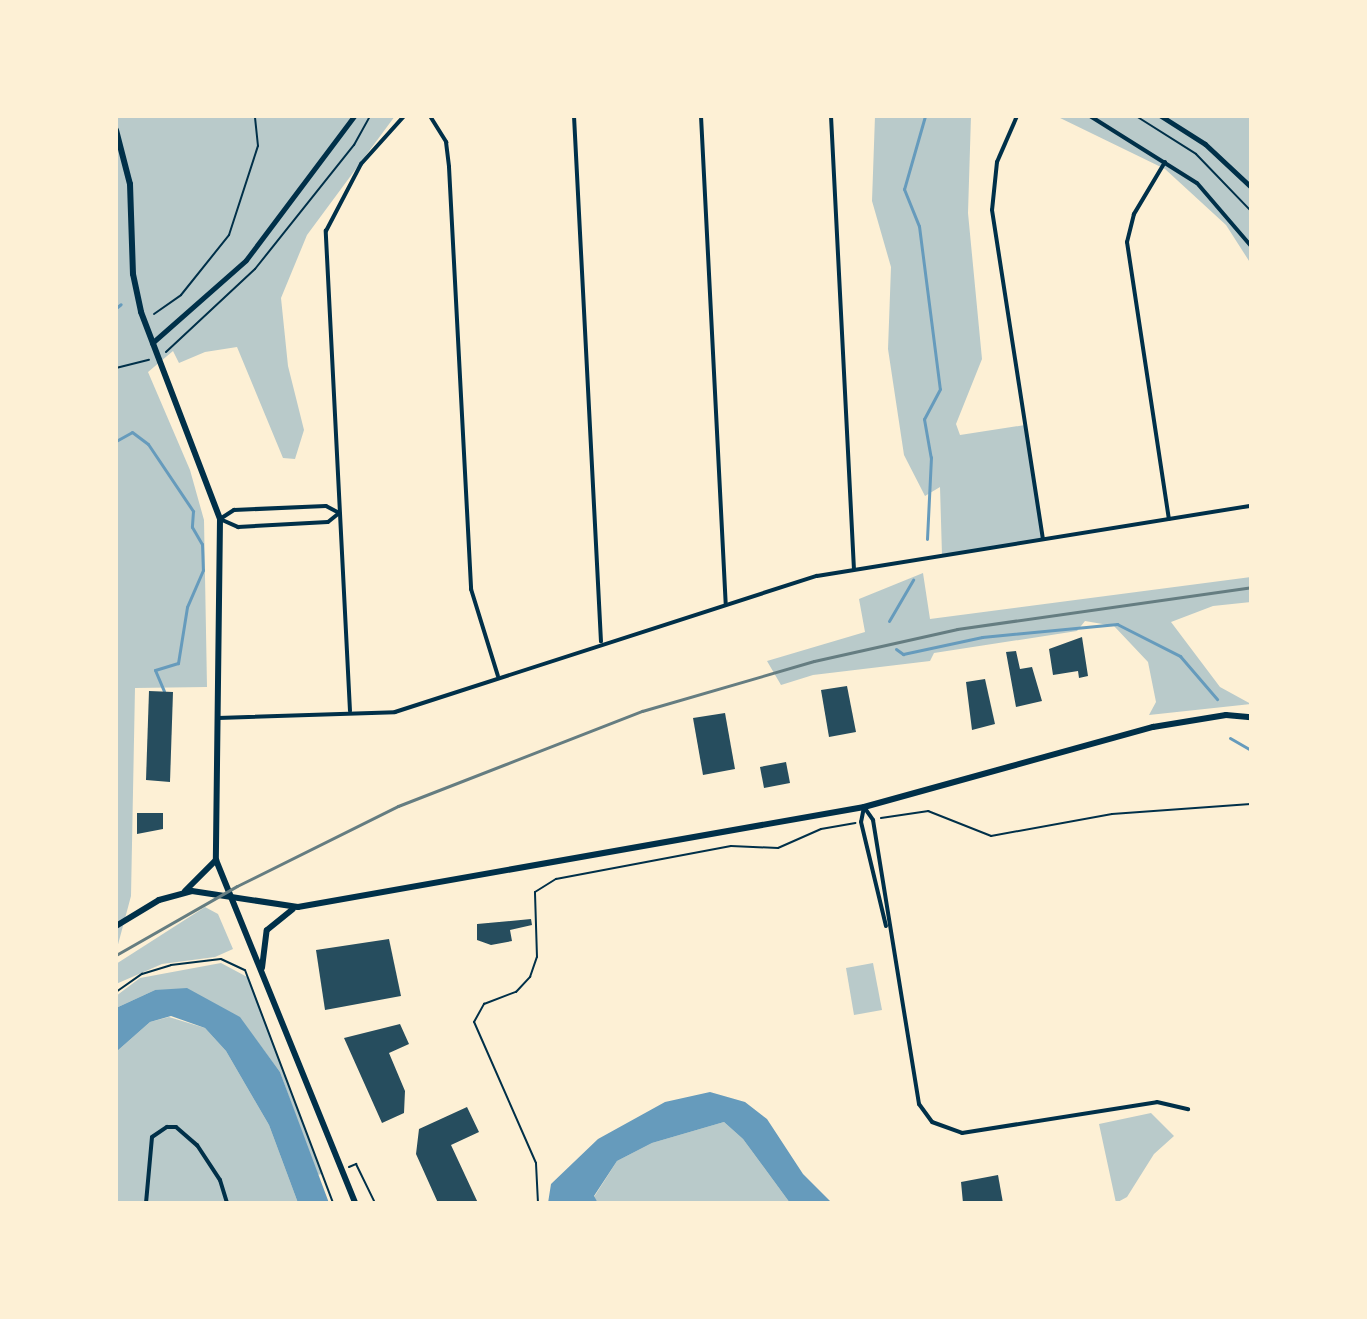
<!DOCTYPE html>
<html>
<head>
<meta charset="utf-8">
<style>
  body { margin:0 }
  #map { position:relative; width:1367px; height:1319px; overflow:hidden; background:#fdf0d5; font-family:"Golos Text",sans-serif }
  div>[style] { position:absolute }
  [style*='--x'] { left:calc(var(--x)*1px); top:calc(var(--y)*1px); width:calc(var(--w)*1px); rotate:calc(var(--a)*1deg) }
  .green>* { inset:0; background:#b9caca }
  .water>* { inset:0; background:#669bbc }
  .stream>* { height:3px; margin:-1.5px; padding:0 1.5px; transform-origin:1.5px; border-radius:1.5px; background:#669bbc }
  .building>* { inset:0; background:#264d5e }
  .path>* { height:2px; margin:-1px; padding:0 1px; transform-origin:1px; border-radius:1px; background:#003049 }
  .minor>* { height:4px; margin:-2px; padding:0 2px; transform-origin:2px; border-radius:2px; background:#003049 }
  .tertiary>* { height:5px; margin:-2.5px; padding:0 2.5px; transform-origin:2.5px; border-radius:2.5px; background:#003049 }
  .secondary>* { height:6px; margin:-3px; padding:0 3px; transform-origin:3px; border-radius:3px; background:#003049 }
  .rail>* { height:3px; margin:-1.5px; padding:0 1.5px; transform-origin:1.5px; border-radius:1.5px; background:#657d81 }
  span { translate:-50% -50%; white-space:nowrap; text-align:center; line-height:1.15; -webkit-text-stroke:6px #fdf0d5; paint-order:stroke }
  .frame { position:absolute; inset:0; border:118px solid #fdf0d5; pointer-events:none }
</style>
</head>
<body>
<div id="map">
  <div class="green">
    <div style="clip-path:polygon(116px 116px,395px 116px,307px 235px,281px 298px,288px 366px,304px 430px,295px 459px,283px 458px,237px 347px,205px 352px,179px 363px,173px 351px,148px 372px,190px 470px,204px 520px,207px 687px,135px 688px,131px 896px,116px 952px)"></div>
    <div style="clip-path:polygon(875px 116px,971px 116px,968px 213px,982px 359px,956px 424px,960px 435px,1025px 425px,1043px 539px,942px 555px,940px 487px,925px 496px,904px 455px,888px 349px,891px 267px,872px 201px)"></div>
    <div style="clip-path:polygon(1056px 116px,1251px 116px,1251px 264px,1226px 225px,1165px 169px)"></div>
    <div style="clip-path:polygon(923px 573px,930px 619px,1251px 577px,1251px 602px,1213px 606px,1171px 622px,1220px 687px,1251px 704px,1149px 715px,1156px 702px,1148px 662px,1114px 626px,1085px 621px,1077px 631px,934px 653px,930px 661px,813px 675px,781px 685px,767px 661px,865px 632px,859px 599px)"></div>
    <div style="clip-path:polygon(205px 907px,218px 914px,233px 949px,215px 957px,162px 964px,116px 984px,116px 964px)"></div>
    <div style="clip-path:polygon(221px 963px,249px 978px,322px 1174px,317px 1175px,280px 1072px,239px 1017px,155px 990px,116px 1008px,116px 996px,140px 978px)"></div>
    <div style="clip-path:polygon(873px 963px,882px 1010px,854px 1015px,846px 968px)"></div>
    <div style="clip-path:polygon(169px 1017px,205px 1028px,226px 1051px,269px 1125px,298px 1203px,116px 1203px,116px 1052px,150px 1022px)"></div>
    <div style="clip-path:polygon(1151px 1113px,1174px 1136px,1154px 1154px,1127px 1197px,1116px 1203px,1099px 1124px)"></div>
    <div style="clip-path:polygon(724px 1122px,743px 1139px,790px 1203px,598px 1203px,594px 1197px,617px 1161px,652px 1143px)"></div>
  </div>
  <div class="water">
    <div style="clip-path:polygon(187px 988px,240px 1017px,280px 1072px,329px 1203px,298px 1203px,269px 1125px,226px 1051px,205px 1028px,171px 1016px,150px 1022px,116px 1052px,116px 1008px,155px 990px)"></div>
    <div style="clip-path:polygon(710px 1092px,745px 1102px,767px 1119px,803px 1174px,832px 1203px,790px 1203px,743px 1139px,724px 1122px,652px 1143px,617px 1161px,594px 1196px,598px 1203px,548px 1203px,551px 1184px,598px 1139px,665px 1102px)"></div>
  </div>
  <div class="stream">
    <div style="--x:925;--y:116;--w:76;--a:106"></div>
    <div style="--x:904;--y:189;--w:40;--a:68"></div>
    <div style="--x:919;--y:226;--w:164;--a:82.7"></div>
    <div style="--x:940;--y:389;--w:34;--a:118"></div>
    <div style="--x:924;--y:419;--w:39;--a:80"></div>
    <div style="--x:931;--y:457;--w:82;--a:92.8"></div>
    <div style="--x:116;--y:308;--w:6;--a:-39"></div>
    <div style="--x:116;--y:441;--w:18;--a:-29"></div>
    <div style="--x:132;--y:432;--w:20;--a:37"></div>
    <div style="--x:148;--y:444;--w:81;--a:56.1"></div>
    <div style="--x:193;--y:511;--w:16;--a:94"></div>
    <div style="--x:192;--y:527;--w:20;--a:60"></div>
    <div style="--x:202;--y:544;--w:26;--a:88"></div>
    <div style="--x:203;--y:570;--w:40;--a:113.4"></div>
    <div style="--x:187;--y:607;--w:57;--a:99.1"></div>
    <div style="--x:178;--y:663;--w:24;--a:163"></div>
    <div style="--x:155;--y:670;--w:23;--a:67"></div>
    <div style="--x:889;--y:621;--w:48;--a:-59.7"></div>
    <div style="--x:896;--y:649;--w:9;--a:36"></div>
    <div style="--x:903;--y:654;--w:81;--a:-12.1"></div>
    <div style="--x:982;--y:637;--w:136;--a:-5.5"></div>
    <div style="--x:1117;--y:624;--w:71;--a:26.9"></div>
    <div style="--x:1180;--y:656;--w:57;--a:49.3"></div>
    <div style="--x:1230;--y:738;--w:24;--a:30"></div>
  </div>
  <div class="building">
    <div style="clip-path:polygon(1082px 637px,1088px 676px,1079px 678px,1078px 671px,1053px 675px,1049px 649px)"></div>
    <div style="clip-path:polygon(1016px 651px,1020px 669px,1032px 667px,1042px 701px,1016px 707px,1006px 652px)"></div>
    <div style="clip-path:polygon(985px 679px,995px 724px,972px 730px,966px 682px)"></div>
    <div style="clip-path:polygon(847px 686px,856px 732px,829px 737px,821px 690px)"></div>
    <div style="clip-path:polygon(149px 691px,173px 692px,170px 782px,146px 780px)"></div>
    <div style="clip-path:polygon(725px 713px,735px 769px,703px 775px,693px 718px)"></div>
    <div style="clip-path:polygon(786px 762px,790px 783px,764px 788px,760px 767px)"></div>
    <div style="clip-path:polygon(137px 813px,163px 813px,163px 829px,137px 834px)"></div>
    <div style="clip-path:polygon(531px 919px,532px 925px,510px 930px,512px 941px,491px 945px,477px 940px,477px 924px)"></div>
    <div style="clip-path:polygon(389px 939px,401px 996px,325px 1010px,316px 950px)"></div>
    <div style="clip-path:polygon(400px 1024px,409px 1044px,389px 1053px,405px 1091px,404px 1113px,382px 1123px,344px 1038px)"></div>
    <div style="clip-path:polygon(467px 1107px,479px 1132px,451px 1145px,478px 1203px,438px 1203px,416px 1154px,419px 1129px)"></div>
    <div style="clip-path:polygon(998px 1175px,1003px 1203px,963px 1203px,961px 1182px)"></div>
  </div>
  <div class="path">
    <div style="--x:1136;--y:116;--w:71;--a:32.3"></div>
    <div style="--x:1196;--y:154;--w:79;--a:46"></div>
    <div style="--x:154;--y:314;--w:33;--a:-35"></div>
    <div style="--x:181;--y:295;--w:77;--a:-51.3"></div>
    <div style="--x:229;--y:235;--w:94;--a:-72"></div>
    <div style="--x:258;--y:146;--w:30;--a:-96"></div>
    <div style="--x:166;--y:352;--w:122;--a:-43"></div>
    <div style="--x:255;--y:269;--w:159;--a:-51.4"></div>
    <div style="--x:354;--y:145;--w:33;--a:-61"></div>
    <div style="--x:116;--y:368;--w:34;--a:-14"></div>
    <div style="--x:881;--y:818;--w:48;--a:-8.5"></div>
    <div style="--x:928;--y:811;--w:68;--a:21.6"></div>
    <div style="--x:991;--y:836;--w:123;--a:-10.3"></div>
    <div style="--x:1112;--y:814;--w:139;--a:-4.1"></div>
    <div style="--x:116;--y:992;--w:32;--a:-35"></div>
    <div style="--x:142;--y:974;--w:30;--a:-17"></div>
    <div style="--x:171;--y:965;--w:50;--a:-6.8"></div>
    <div style="--x:221;--y:959;--w:26;--a:25"></div>
    <div style="--x:245;--y:970;--w:249;--a:69.3"></div>
    <div style="--x:349;--y:1167;--w:8;--a:-23"></div>
    <div style="--x:356;--y:1164;--w:43;--a:64"></div>
    <div style="--x:538;--y:1203;--w:40;--a:-92.9"></div>
    <div style="--x:536;--y:1163;--w:154;--a:-113.7"></div>
    <div style="--x:474;--y:1022;--w:21;--a:-61"></div>
    <div style="--x:484;--y:1004;--w:34;--a:-21"></div>
    <div style="--x:516;--y:992;--w:21;--a:-47"></div>
    <div style="--x:530;--y:977;--w:21;--a:-71"></div>
    <div style="--x:537;--y:957;--w:65;--a:-91.8"></div>
    <div style="--x:535;--y:892;--w:25;--a:-32"></div>
    <div style="--x:556;--y:879;--w:178;--a:-10.7"></div>
    <div style="--x:731;--y:846;--w:47;--a:2.4"></div>
    <div style="--x:778;--y:848;--w:47;--a:-23.8"></div>
    <div style="--x:821;--y:829;--w:35;--a:-10"></div>
  </div>
  <div class="minor">
    <div style="--x:430;--y:116;--w:31;--a:58"></div>
    <div style="--x:446;--y:142;--w:25;--a:83"></div>
    <div style="--x:449;--y:167;--w:423;--a:87"></div>
    <div style="--x:471;--y:589;--w:91;--a:72.8"></div>
    <div style="--x:574;--y:116;--w:526;--a:87.06"></div>
    <div style="--x:701;--y:116;--w:488;--a:87.1"></div>
    <div style="--x:831;--y:116;--w:453;--a:87.1"></div>
    <div style="--x:1017;--y:116;--w:50;--a:113.5"></div>
    <div style="--x:997;--y:162;--w:48;--a:95.9"></div>
    <div style="--x:992;--y:210;--w:333;--a:81.2"></div>
    <div style="--x:1090;--y:116;--w:126;--a:32.1"></div>
    <div style="--x:1197;--y:183;--w:83;--a:49.4"></div>
    <div style="--x:1165;--y:162;--w:61;--a:120.8"></div>
    <div style="--x:1134;--y:214;--w:29;--a:104"></div>
    <div style="--x:1127;--y:242;--w:280;--a:81.4"></div>
    <div style="--x:220;--y:519;--w:17;--a:-33"></div>
    <div style="--x:234;--y:510;--w:92;--a:-2.5"></div>
    <div style="--x:326;--y:506;--w:15;--a:28"></div>
    <div style="--x:220;--y:519;--w:20;--a:24"></div>
    <div style="--x:238;--y:527;--w:90;--a:-3.2"></div>
    <div style="--x:328;--y:522;--w:14;--a:-39"></div>
    <div style="--x:350;--y:711;--w:481;--a:-92.9"></div>
    <div style="--x:326;--y:231;--w:76;--a:-62.4"></div>
    <div style="--x:361;--y:164;--w:64;--a:-48.1"></div>
    <div style="--x:218;--y:718;--w:177;--a:-1.9"></div>
    <div style="--x:395;--y:712;--w:443;--a:-17.9"></div>
    <div style="--x:817;--y:576;--w:440;--a:-9.2"></div>
    <div style="--x:864;--y:807;--w:16;--a:55"></div>
    <div style="--x:873;--y:820;--w:288;--a:80.8"></div>
    <div style="--x:919;--y:1104;--w:22;--a:54"></div>
    <div style="--x:932;--y:1122;--w:32;--a:20"></div>
    <div style="--x:962;--y:1133;--w:197;--a:-9"></div>
    <div style="--x:1157;--y:1102;--w:32;--a:13"></div>
    <div style="--x:864;--y:807;--w:15;--a:101"></div>
    <div style="--x:861;--y:822;--w:107;--a:76.5"></div>
    <div style="--x:146;--y:1203;--w:66;--a:-84.8"></div>
    <div style="--x:152;--y:1137;--w:18;--a:-34"></div>
    <div style="--x:167;--y:1127;--w:9;--a:0"></div>
    <div style="--x:176;--y:1127;--w:28;--a:41"></div>
    <div style="--x:197;--y:1145;--w:42;--a:56.7"></div>
    <div style="--x:220;--y:1180;--w:24;--a:73"></div>
  </div>
  <div class="tertiary">
    <div style="--x:1161;--y:116;--w:52;--a:32.5"></div>
    <div style="--x:1205;--y:144;--w:63;--a:43.1"></div>
    <div style="--x:152;--y:343;--w:125;--a:-41.4"></div>
    <div style="--x:246;--y:260;--w:180;--a:-53.1"></div>
  </div>
  <div class="secondary">
    <div style="--x:116;--y:130;--w:56;--a:75.5"></div>
    <div style="--x:130;--y:184;--w:90;--a:88.1"></div>
    <div style="--x:133;--y:274;--w:39;--a:78"></div>
    <div style="--x:141;--y:312;--w:222;--a:69.1"></div>
    <div style="--x:220;--y:519;--w:341;--a:90.7"></div>
    <div style="--x:216;--y:860;--w:370;--a:67.9"></div>
    <div style="--x:185;--y:891;--w:44;--a:-45"></div>
    <div style="--x:116;--y:926;--w:50;--a:-31.2"></div>
    <div style="--x:159;--y:900;--w:34;--a:-15"></div>
    <div style="--x:192;--y:891;--w:107;--a:8.6"></div>
    <div style="--x:298;--y:907;--w:575;--a:-10.02"></div>
    <div style="--x:864;--y:807;--w:300;--a:-15.5"></div>
    <div style="--x:1153;--y:727;--w:74;--a:-9.3"></div>
    <div style="--x:1226;--y:715;--w:25;--a:5"></div>
    <div style="--x:262;--y:968;--w:38;--a:-83"></div>
    <div style="--x:267;--y:930;--w:33;--a:-39"></div>
  </div>
  <div class="rail">
    <div style="--x:116;--y:955;--w:139;--a:-29.7"></div>
    <div style="--x:237;--y:886;--w:180;--a:-26.4"></div>
    <div style="--x:398;--y:806;--w:262;--a:-21.3"></div>
    <div style="--x:642;--y:711;--w:179;--a:-16.2"></div>
    <div style="--x:814;--y:661;--w:147;--a:-12.6"></div>
    <div style="--x:957;--y:629;--w:297;--a:-8.1"></div>
  </div>
  <div class="frame"></div>
</div>
</body>
</html>
